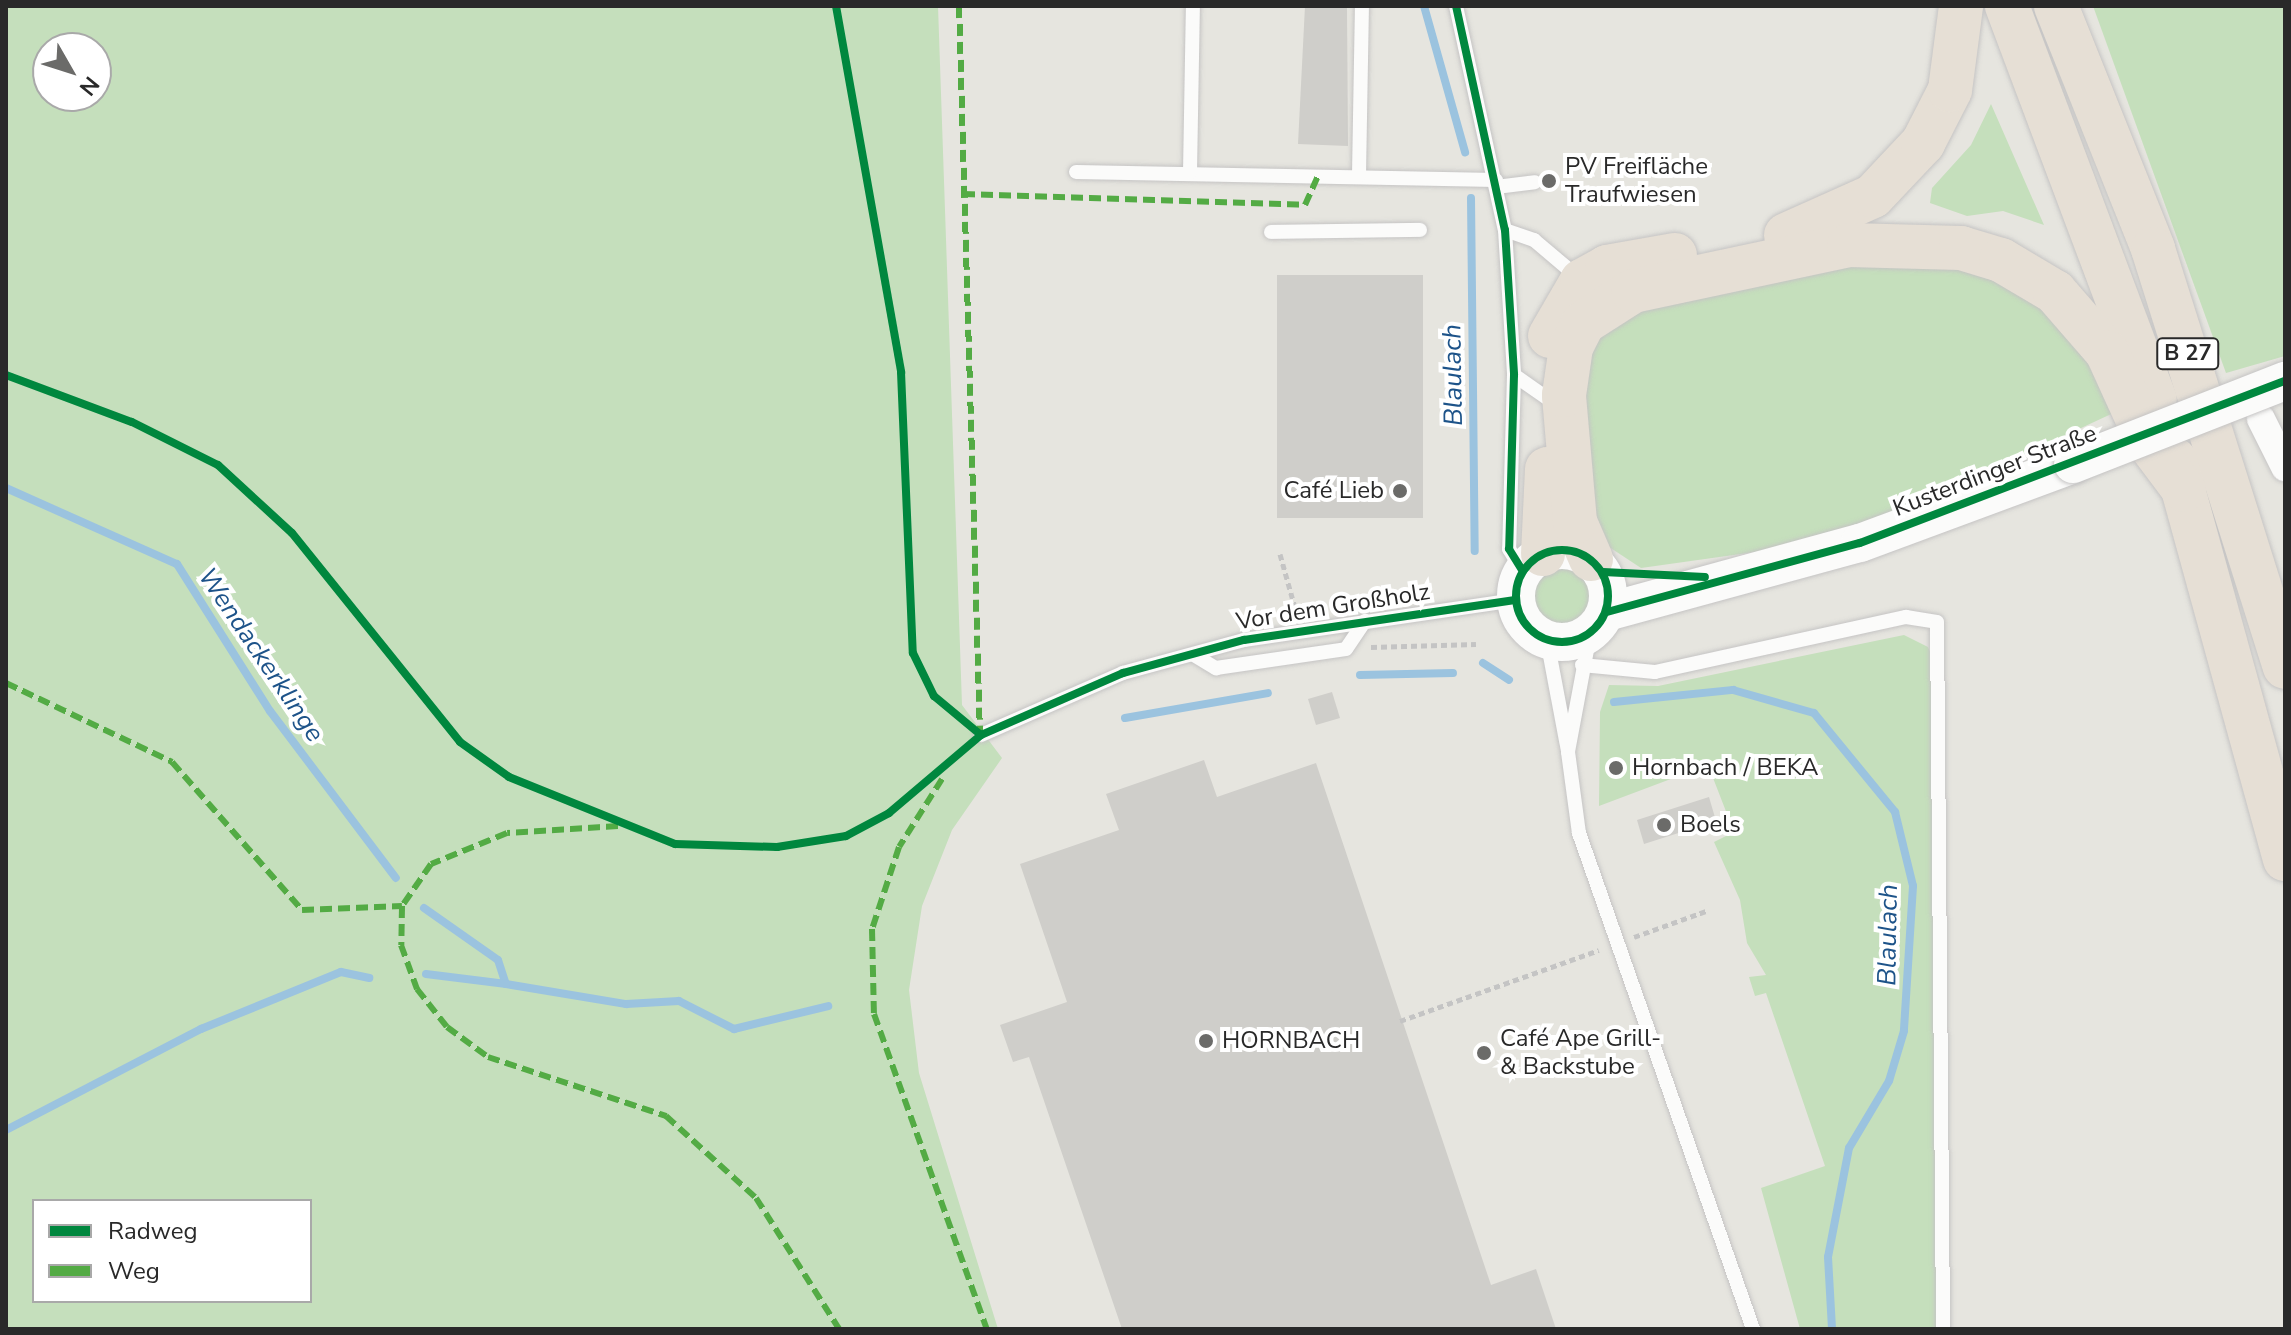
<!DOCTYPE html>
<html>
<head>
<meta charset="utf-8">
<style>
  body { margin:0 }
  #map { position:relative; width:2291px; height:1335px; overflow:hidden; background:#e6e5df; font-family:"Nunito Sans",sans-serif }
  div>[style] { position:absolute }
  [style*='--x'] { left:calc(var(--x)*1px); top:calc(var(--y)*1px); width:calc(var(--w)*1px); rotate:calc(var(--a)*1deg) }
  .green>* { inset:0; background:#c5dfbc }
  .round { border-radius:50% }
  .stream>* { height:8px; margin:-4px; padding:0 4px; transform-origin:4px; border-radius:4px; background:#9bc3df }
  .building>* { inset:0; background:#cfceca }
  .path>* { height:5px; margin-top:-2.5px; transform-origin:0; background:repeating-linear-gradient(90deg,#c4c4c4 0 6px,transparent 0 10px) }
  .roads { filter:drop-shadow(0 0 2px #c5c4c4) drop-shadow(0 0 2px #c5c4c4) }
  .lane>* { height:14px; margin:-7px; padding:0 7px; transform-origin:7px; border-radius:7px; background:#fbfbfa }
  .street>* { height:28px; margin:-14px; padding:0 14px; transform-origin:14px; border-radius:14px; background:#fbfbfa }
  .secondary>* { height:38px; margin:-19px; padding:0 19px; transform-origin:19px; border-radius:19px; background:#fbfbfa }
  .secondary>.ring { margin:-19px; padding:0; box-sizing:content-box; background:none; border:38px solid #fbfbfa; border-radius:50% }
  .highway>* { height:44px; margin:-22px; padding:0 22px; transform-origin:22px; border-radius:22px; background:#e6dfd5 }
  .bridges { filter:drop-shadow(0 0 2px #c5c4c4) drop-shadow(0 0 2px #c5c4c4) }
  .secondary-bridge>* { height:38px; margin:-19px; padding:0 19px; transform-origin:19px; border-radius:19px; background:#fbfbfa }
  .quiet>* { height:6px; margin-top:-3px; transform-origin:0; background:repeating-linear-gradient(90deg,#53ab44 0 12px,transparent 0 18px) }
  .cycleway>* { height:8px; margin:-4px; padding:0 4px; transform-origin:4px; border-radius:4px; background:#00873e }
  .cycleway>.ring { margin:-4px; padding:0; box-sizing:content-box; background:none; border:8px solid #00873e; border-radius:50% }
  .dots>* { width:22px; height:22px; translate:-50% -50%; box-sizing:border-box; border:4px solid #fff; border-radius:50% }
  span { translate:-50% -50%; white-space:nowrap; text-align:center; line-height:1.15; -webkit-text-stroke:8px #fff; paint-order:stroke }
  .shield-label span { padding:2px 6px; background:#fff; border:2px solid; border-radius:6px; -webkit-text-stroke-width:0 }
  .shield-label { font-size:22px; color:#292929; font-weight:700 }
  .poi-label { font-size:24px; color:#292929 }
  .left { translate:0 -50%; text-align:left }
  .right { translate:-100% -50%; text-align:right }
  .street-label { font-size:24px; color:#292929 }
  .water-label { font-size:26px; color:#1d5389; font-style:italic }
  .frame { position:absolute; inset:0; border:8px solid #292929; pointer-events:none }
  .legend { position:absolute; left:32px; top:1199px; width:280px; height:104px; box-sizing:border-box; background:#fff; border:2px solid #a9a9a9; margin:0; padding:10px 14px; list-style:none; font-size:24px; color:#292929 }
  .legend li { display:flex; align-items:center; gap:16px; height:40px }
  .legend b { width:40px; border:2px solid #a9a9a9 }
  .north { position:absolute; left:32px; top:32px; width:80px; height:80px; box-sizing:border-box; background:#fff; border:2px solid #a9a9a9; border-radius:50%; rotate:129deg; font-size:22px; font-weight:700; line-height:32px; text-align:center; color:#292929 }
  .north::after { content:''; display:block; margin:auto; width:28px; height:36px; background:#6b6b69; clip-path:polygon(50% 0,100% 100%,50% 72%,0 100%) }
</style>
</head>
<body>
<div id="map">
  <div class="green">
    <div style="clip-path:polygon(evenodd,6px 6px,938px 6px,962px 705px,1002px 758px,952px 830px,922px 906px,909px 990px,919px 1073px,998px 1329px,6px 1329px,6px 6px,48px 48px,96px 48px,96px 96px,48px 96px,48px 48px,6px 6px,34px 1201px,310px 1201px,310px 1301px,34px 1301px,34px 1201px)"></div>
    <div style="clip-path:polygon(2093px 6px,2285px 6px,2285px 356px,2226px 373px)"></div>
    <div style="clip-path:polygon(1991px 104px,2044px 225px,2003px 211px,1967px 216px,1930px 203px,1932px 188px,1971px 145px)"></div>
    <div style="clip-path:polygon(1944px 257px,2057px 310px,2122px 409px,1894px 515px,1769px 550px,1641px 568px,1597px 539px,1579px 462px,1590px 336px,1606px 321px,1799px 266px)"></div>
    <div class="round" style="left:1534px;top:568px;width:58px;height:58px"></div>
    <div style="clip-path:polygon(1904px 635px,1928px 647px,1937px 668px,1943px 1329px,1800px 1329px,1761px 1188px,1825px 1166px,1766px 993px,1755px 996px,1749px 977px,1766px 975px,1747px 943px,1740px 900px,1714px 842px,1734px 832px,1708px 765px,1599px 806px,1600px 712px,1609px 685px,1658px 686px)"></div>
  </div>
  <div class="stream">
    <div style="--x:1424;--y:6;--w:152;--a:74.3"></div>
    <div style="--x:1471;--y:198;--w:353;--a:89.4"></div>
    <div style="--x:6;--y:488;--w:187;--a:24"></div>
    <div style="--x:177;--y:564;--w:174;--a:57.7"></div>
    <div style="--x:270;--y:711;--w:209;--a:53"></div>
    <div style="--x:1483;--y:663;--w:31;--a:33"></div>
    <div style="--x:1360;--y:675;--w:93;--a:-1.2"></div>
    <div style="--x:1614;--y:702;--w:120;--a:-5.8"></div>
    <div style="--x:1733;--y:690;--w:84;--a:15.9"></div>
    <div style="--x:1814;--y:713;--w:128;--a:50.7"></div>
    <div style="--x:1895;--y:812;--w:76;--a:76.3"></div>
    <div style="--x:1913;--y:886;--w:145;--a:93.6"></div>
    <div style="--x:1904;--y:1031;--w:52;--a:106.7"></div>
    <div style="--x:1889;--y:1081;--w:78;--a:120.8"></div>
    <div style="--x:1849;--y:1148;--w:111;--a:100.9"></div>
    <div style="--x:1828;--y:1257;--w:72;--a:86.8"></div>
    <div style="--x:1125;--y:718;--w:145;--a:-9.9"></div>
    <div style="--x:424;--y:908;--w:90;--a:35.1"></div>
    <div style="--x:498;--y:960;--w:25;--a:72"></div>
    <div style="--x:506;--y:984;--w:122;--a:9.5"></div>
    <div style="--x:626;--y:1004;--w:53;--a:-3.2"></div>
    <div style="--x:679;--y:1001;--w:62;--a:27"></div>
    <div style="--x:734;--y:1029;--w:97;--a:-13.7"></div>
    <div style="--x:426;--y:974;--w:81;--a:7.1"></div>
    <div style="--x:6;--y:1130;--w:220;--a:-27.4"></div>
    <div style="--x:201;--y:1029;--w:151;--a:-22.2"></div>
    <div style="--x:341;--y:972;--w:29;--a:12"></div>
  </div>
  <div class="building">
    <div style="clip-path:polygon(1305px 6px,1347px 6px,1348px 146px,1298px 144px)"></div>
    <div style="clip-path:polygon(1277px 275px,1423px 275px,1423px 518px,1277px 518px)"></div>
    <div style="clip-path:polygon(1332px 692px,1340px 718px,1316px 725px,1308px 699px)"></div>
    <div style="clip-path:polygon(1204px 760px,1217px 797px,1316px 763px,1491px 1285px,1536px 1269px,1556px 1329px,1122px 1329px,1029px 1057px,1013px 1062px,1000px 1025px,1067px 1002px,1020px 864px,1119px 830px,1106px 794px)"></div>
    <div style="clip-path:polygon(1709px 797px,1716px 821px,1644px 844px,1637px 820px)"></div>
  </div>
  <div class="path">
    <div style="--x:1280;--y:554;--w:63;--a:74.4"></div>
    <div style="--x:1371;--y:647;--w:105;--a:-1.6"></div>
    <div style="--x:1634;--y:937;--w:77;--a:-19.9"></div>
    <div style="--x:1400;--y:1021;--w:211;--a:-19.6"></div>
  </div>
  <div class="roads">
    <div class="lane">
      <div style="--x:1456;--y:6;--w:229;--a:77.7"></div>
      <div style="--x:1505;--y:230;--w:145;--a:86.4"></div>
      <div style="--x:1514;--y:375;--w:174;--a:91.6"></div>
      <div style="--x:1509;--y:549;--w:26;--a:58"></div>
      <div style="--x:1076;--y:172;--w:420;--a:1.1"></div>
      <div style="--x:1190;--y:172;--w:166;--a:-89"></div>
      <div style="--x:1359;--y:175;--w:169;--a:-89"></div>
      <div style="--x:1496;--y:187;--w:39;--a:-7"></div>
      <div style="--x:1505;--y:230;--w:31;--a:19"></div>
      <div style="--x:1534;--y:240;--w:59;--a:40.2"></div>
      <div style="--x:1271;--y:232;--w:149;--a:-0.8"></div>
      <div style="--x:1514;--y:375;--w:39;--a:35"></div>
      <div style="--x:1590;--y:634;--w:120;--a:100.6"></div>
      <div style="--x:1568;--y:752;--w:82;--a:82.3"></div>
      <div style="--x:1579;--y:833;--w:526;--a:70.67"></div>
      <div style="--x:1547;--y:640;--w:113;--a:79.3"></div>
      <div style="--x:1194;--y:655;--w:26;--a:31"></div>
      <div style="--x:1216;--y:668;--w:131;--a:-8.3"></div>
      <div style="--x:1346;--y:649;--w:34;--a:-56"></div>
      <div style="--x:1582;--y:665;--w:73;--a:5.5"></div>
      <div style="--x:1655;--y:672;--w:257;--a:-12.4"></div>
      <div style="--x:1906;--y:617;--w:31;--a:9"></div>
      <div style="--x:1937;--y:622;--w:707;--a:89.51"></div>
      <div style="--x:981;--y:735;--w:155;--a:-23.6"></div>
      <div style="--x:1123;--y:673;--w:125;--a:-15.3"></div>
      <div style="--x:1244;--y:640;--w:274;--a:-8.4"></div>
    </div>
    <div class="street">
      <div style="--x:2261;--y:419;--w:54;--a:63.4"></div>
    </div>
    <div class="secondary">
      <div class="ring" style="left:1516px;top:550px;width:54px;height:54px"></div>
      <div style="--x:1607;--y:612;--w:262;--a:-15.3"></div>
      <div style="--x:1860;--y:543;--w:227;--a:-20.3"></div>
    </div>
    <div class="highway">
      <div style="--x:2007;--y:6;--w:420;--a:69.4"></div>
      <div style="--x:2056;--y:6;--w:262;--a:68.2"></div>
      <div style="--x:2153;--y:249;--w:438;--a:72.5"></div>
      <div style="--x:1786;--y:235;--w:95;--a:-24.1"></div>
      <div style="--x:1873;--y:196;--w:73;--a:-46.7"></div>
      <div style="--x:1923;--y:143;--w:59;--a:-63"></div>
      <div style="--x:1950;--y:90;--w:85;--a:-82.5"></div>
      <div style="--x:1550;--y:336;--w:64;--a:-59.8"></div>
      <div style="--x:1582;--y:281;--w:29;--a:-29"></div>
      <div style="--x:1607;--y:267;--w:69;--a:-10"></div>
      <div style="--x:2175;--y:460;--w:414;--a:74.6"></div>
      <div style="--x:1543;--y:554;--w:85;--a:-87.3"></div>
      <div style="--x:1591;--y:559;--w:40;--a:-113.4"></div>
      <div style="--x:1575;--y:522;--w:127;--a:-95"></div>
      <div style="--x:1564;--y:395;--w:49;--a:-81.7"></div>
      <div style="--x:1571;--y:347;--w:27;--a:-63"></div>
      <div style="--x:1583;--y:323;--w:59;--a:-32.6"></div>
      <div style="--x:1633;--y:291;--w:221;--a:-12"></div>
      <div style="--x:1849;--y:245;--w:112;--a:1.5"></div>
      <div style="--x:1961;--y:248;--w:42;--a:16.7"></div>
      <div style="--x:2001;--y:260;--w:63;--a:30.7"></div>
      <div style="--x:2055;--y:292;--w:79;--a:49.1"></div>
      <div style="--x:2107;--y:352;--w:99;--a:65.5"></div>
      <div style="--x:2148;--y:442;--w:60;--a:53.1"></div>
    </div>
  </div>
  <div class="bridges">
    <div class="secondary-bridge">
      <div style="--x:2073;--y:464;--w:228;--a:-21.4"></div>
    </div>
  </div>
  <div class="quiet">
    <div style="--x:959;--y:6;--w:731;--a:88.35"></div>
    <div style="--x:963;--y:194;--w:342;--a:1.8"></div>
    <div style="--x:1305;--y:205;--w:34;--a:-66"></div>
    <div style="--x:6;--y:683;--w:184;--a:25.4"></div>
    <div style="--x:172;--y:762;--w:197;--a:48.7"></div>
    <div style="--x:302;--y:910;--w:100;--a:-2.3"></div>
    <div style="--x:942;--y:779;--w:80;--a:122.3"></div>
    <div style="--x:899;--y:847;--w:86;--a:108.2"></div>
    <div style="--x:872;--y:929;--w:85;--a:88.7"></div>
    <div style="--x:874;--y:1014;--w:335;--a:70.3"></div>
    <div style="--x:618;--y:826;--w:111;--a:176.4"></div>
    <div style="--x:507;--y:833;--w:82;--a:157.8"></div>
    <div style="--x:431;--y:864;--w:51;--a:124.6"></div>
    <div style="--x:402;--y:906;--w:39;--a:91"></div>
    <div style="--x:401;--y:945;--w:47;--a:70"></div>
    <div style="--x:417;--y:989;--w:48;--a:51.7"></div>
    <div style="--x:447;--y:1027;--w:51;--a:36.2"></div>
    <div style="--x:488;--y:1057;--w:188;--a:18.3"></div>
    <div style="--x:666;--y:1116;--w:122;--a:42.3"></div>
    <div style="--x:756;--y:1198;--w:155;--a:57.6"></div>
  </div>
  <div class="cycleway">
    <div style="--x:836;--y:6;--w:372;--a:79.9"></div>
    <div style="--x:901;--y:372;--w:281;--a:87.6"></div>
    <div style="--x:913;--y:653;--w:48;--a:64"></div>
    <div style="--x:934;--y:696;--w:61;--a:39.7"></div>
    <div style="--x:1456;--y:6;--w:229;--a:77.7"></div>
    <div style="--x:1505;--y:230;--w:145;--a:86.4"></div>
    <div style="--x:1514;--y:375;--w:174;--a:91.6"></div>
    <div style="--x:1509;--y:549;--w:26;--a:58"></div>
    <div style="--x:6;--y:375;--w:134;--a:20.5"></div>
    <div style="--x:132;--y:422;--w:96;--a:26.6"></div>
    <div style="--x:218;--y:465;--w:100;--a:42.6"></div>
    <div style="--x:292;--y:533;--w:268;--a:51.2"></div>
    <div style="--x:460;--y:742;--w:60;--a:35.5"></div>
    <div style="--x:509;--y:777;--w:179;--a:22"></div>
    <div style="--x:675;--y:844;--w:102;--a:1.7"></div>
    <div style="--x:777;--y:847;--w:70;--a:-9.1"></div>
    <div style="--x:846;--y:836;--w:49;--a:-28.1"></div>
    <div style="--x:889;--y:813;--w:121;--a:-40.3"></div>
    <div style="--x:981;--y:735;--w:155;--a:-23.6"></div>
    <div style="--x:1123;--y:673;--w:125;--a:-15.3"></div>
    <div style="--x:1244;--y:640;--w:274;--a:-8.4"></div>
    <div class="ring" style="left:1516px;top:550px;width:84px;height:84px"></div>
    <div style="--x:1603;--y:572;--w:102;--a:2.8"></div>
    <div style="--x:1607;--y:612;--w:262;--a:-15.3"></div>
    <div style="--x:1860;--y:543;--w:455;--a:-20.9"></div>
  </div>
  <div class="dots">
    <div style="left:1549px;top:181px;background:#6b6b69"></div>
    <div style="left:1400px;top:491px;background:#6b6b69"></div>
    <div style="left:1616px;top:768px;background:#6b6b69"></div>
    <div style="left:1664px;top:825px;background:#6b6b69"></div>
    <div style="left:1206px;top:1041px;background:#6b6b69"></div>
    <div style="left:1484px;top:1053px;background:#6b6b69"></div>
  </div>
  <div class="shield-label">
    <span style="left:2188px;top:354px">B 27</span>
  </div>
  <div class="poi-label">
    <span class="left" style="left:1565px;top:181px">PV Freifläche<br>Traufwiesen</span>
    <span class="right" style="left:1384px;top:491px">Café Lieb</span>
    <span class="left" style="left:1632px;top:768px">Hornbach / BEKA</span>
    <span class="left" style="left:1680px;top:825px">Boels</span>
    <span class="left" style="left:1500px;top:1053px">Café Ape Grill-<br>&amp; Backstube</span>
    <span class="left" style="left:1222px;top:1041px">HORNBACH</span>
  </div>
  <div class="street-label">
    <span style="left:1995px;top:471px;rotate:-21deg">Kusterdinger Straße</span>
    <span style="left:1333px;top:607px;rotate:-9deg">Vor dem Großholz</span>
  </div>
  <div class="water-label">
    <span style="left:1453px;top:375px;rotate:-91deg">Blaulach</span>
    <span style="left:261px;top:655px;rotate:56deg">Wendackerklinge</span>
    <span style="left:1888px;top:935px;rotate:-89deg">Blaulach</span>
  </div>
  <div class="frame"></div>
  <ul class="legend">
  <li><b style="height:10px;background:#00873e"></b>Radweg</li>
  <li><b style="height:10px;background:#53ab44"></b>Weg</li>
  </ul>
  <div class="north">N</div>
</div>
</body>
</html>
